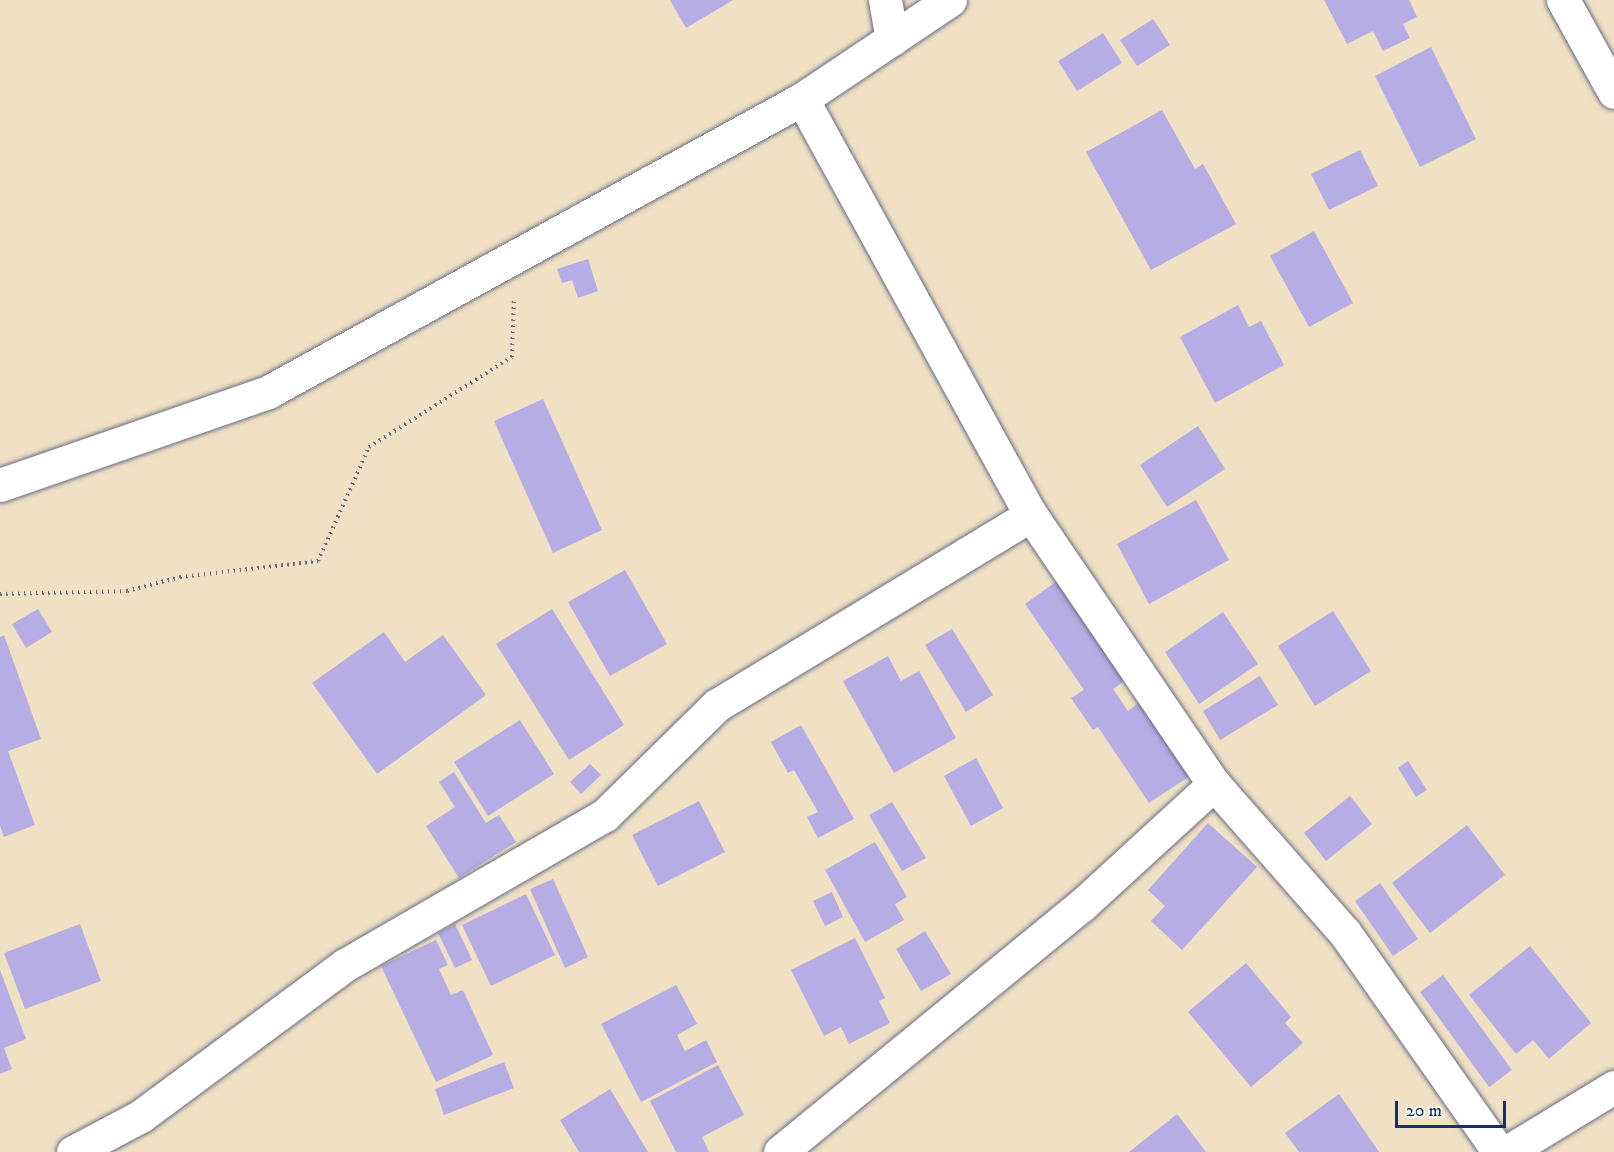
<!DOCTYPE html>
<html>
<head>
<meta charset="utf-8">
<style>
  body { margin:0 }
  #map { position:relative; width:1614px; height:1152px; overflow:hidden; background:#f0e0c4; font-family:"IM FELL DW Pica",serif }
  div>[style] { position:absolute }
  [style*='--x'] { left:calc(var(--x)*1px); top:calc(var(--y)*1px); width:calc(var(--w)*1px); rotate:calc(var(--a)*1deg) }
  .building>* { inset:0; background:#b7ade5 }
  .path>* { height:4px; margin-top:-2px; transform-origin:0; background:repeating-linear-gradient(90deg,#666d82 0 1.5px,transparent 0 6px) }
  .roads { filter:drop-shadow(0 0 2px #666d82) drop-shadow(0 0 2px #666d82) }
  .minor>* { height:33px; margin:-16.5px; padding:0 16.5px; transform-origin:16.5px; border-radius:16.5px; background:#fff }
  span { translate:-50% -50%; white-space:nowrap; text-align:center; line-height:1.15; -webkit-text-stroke:4.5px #f6f6f2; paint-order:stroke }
  .scale { position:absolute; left:1395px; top:1101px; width:111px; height:27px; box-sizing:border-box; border:3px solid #1b2f5e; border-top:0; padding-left:8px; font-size:18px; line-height:21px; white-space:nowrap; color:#1b2f5e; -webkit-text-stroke:4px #f6f6f2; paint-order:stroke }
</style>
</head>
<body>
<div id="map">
  <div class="building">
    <div style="clip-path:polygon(670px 0,733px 0,686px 28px)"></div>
    <div style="clip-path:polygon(1324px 0,1409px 0,1417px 17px,1403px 24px,1410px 38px,1383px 51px,1373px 31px,1347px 44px)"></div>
    <div style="clip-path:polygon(1153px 19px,1170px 45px,1137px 66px,1120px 40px)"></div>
    <div style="clip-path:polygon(1103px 33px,1122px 63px,1077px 91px,1058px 61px)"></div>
    <div style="clip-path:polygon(1431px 47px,1476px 139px,1420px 167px,1375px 76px)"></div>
    <div style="clip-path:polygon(1162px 110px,1195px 169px,1203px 164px,1236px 224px,1151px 270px,1086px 152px)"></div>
    <div style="clip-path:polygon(1360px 150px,1378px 186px,1329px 210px,1311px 174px)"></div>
    <div style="clip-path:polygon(1314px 231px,1353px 303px,1309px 327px,1270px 256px)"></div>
    <div style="clip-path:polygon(588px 259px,598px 291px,578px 298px,572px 280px,562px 283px,557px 269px)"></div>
    <div style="clip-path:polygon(1238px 305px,1249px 327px,1261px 321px,1284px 365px,1215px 403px,1180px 337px)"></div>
    <div style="clip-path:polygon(543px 399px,602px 530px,553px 553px,494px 421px)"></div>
    <div style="clip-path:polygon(1198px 426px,1225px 469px,1167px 507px,1140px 465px)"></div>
    <div style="clip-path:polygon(1196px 500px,1229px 560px,1149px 604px,1117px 544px)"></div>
    <div style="clip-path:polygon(625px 570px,667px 644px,610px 676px,568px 602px)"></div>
    <div style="clip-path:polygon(1060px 579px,1127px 679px,1113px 689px,1128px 711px,1140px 702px,1190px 776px,1149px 803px,1098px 727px,1093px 730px,1071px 698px,1084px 690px,1025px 604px)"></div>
    <div style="clip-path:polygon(38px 609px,52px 632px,26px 648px,12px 624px)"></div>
    <div style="clip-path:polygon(552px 609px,624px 725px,569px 760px,496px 644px)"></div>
    <div style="clip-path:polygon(1333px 611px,1371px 671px,1315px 706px,1278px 646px)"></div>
    <div style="clip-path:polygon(1223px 612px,1258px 664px,1199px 704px,1165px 652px)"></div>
    <div style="clip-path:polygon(952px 629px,993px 695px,966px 712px,925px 645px)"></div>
    <div style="clip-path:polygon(384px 632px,405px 662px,443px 635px,486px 695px,377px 774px,312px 683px)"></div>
    <div style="clip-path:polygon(4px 635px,41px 739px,8px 751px,35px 825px,4px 837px,0 826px,0 637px)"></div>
    <div style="clip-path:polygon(888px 656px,901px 681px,919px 671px,956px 738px,894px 773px,843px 681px)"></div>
    <div style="clip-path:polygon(1260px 676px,1278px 705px,1220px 740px,1203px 711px)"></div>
    <div style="clip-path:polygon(520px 720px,554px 774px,488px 816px,454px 762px)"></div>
    <div style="clip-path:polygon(801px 725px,854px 819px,818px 838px,807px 817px,818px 812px,794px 770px,788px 773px,771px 742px)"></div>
    <div style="clip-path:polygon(976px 758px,1003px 808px,971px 826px,944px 776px)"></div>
    <div style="clip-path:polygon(1408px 761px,1427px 790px,1416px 797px,1398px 768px)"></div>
    <div style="clip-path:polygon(590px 764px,601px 775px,581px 794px,570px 782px)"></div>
    <div style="clip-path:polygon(454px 772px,486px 823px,499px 815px,516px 842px,459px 878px,426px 826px,455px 807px,439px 782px)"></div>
    <div style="clip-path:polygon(1350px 796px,1372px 824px,1326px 861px,1304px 833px)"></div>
    <div style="clip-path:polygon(699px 801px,725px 852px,658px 886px,632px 835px)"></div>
    <div style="clip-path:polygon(892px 802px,926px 858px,902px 871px,869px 815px)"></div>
    <div style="clip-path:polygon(1208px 823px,1257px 867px,1182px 950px,1151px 921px,1165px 906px,1148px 890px)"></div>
    <div style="clip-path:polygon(1467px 825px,1505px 875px,1430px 933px,1392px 883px)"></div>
    <div style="clip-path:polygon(875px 842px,907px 897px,895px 904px,904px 920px,865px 942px,825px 870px)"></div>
    <div style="clip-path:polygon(553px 879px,588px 957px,565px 968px,530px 889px)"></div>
    <div style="clip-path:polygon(1380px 883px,1418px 939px,1393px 956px,1355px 901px)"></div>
    <div style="clip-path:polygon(832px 892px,843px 917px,825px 926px,813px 901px)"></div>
    <div style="clip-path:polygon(526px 894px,555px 955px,491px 986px,462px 925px)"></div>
    <div style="clip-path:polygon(80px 924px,101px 981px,25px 1009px,4px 953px)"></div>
    <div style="clip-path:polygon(455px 924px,472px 960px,455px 968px,438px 933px)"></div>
    <div style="clip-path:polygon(925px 931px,951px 974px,921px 991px,896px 949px)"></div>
    <div style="clip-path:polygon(855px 938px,885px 998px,879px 1001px,890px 1023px,849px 1044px,841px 1027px,824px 1036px,791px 970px)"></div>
    <div style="clip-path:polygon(436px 940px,448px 965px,439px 969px,451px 995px,463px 990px,493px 1055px,436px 1082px,381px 966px)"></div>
    <div style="clip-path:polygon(1530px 946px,1591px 1023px,1549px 1059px,1533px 1040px,1516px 1054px,1469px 995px)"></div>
    <div style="clip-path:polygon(1246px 963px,1291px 1017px,1285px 1023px,1303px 1043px,1251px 1087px,1188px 1012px)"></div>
    <div style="clip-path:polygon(0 970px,26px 1039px,4px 1048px,12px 1069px,0 1074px)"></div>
    <div style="clip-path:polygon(1443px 975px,1512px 1070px,1489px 1087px,1420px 992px)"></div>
    <div style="clip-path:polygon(676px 985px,697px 1024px,677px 1035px,685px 1051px,706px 1040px,717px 1062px,641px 1102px,601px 1024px)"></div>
    <div style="clip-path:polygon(504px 1062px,514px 1088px,444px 1115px,435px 1089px)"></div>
    <div style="clip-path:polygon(718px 1065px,744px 1115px,702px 1137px,709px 1152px,676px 1152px,650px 1101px)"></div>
    <div style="clip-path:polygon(610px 1089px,648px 1152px,579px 1152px,560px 1120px)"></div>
    <div style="clip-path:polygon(1339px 1094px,1379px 1152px,1299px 1152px,1285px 1133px)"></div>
    <div style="clip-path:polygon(1177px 1114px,1206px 1152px,1129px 1152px)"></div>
  </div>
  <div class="path">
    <div style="--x:0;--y:594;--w:127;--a:-1.4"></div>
    <div style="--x:127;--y:591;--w:55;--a:-14.8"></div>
    <div style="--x:180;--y:577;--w:139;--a:-6.6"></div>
    <div style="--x:318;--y:561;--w:125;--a:-65.9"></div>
    <div style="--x:369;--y:447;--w:169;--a:-32.2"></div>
    <div style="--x:512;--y:357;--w:59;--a:-88.1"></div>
  </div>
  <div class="roads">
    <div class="minor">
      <div style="--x:885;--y:0;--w:40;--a:80"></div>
      <div style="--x:1563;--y:0;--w:105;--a:61"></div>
      <div style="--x:802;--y:99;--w:475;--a:61.2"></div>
      <div style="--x:1031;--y:515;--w:325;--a:55.8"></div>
      <div style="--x:1214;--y:784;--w:198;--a:48.7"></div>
      <div style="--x:1345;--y:933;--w:268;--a:54.9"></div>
      <div style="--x:0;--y:485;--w:284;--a:-19.1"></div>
      <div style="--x:268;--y:392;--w:609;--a:-28.75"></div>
      <div style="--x:802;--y:99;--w:178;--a:-33.8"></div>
      <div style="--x:73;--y:1152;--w:77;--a:-27.9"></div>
      <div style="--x:141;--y:1116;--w:254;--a:-36.5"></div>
      <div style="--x:345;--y:965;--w:300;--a:-30"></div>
      <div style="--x:605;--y:815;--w:157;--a:-44.5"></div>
      <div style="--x:717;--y:705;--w:367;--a:-31.2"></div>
      <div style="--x:780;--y:1152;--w:390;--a:-39.3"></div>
      <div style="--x:1082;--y:905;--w:179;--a:-42.5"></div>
      <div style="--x:1507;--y:1152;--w:125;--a:-31.3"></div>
    </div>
  </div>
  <div class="scale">20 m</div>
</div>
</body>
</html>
